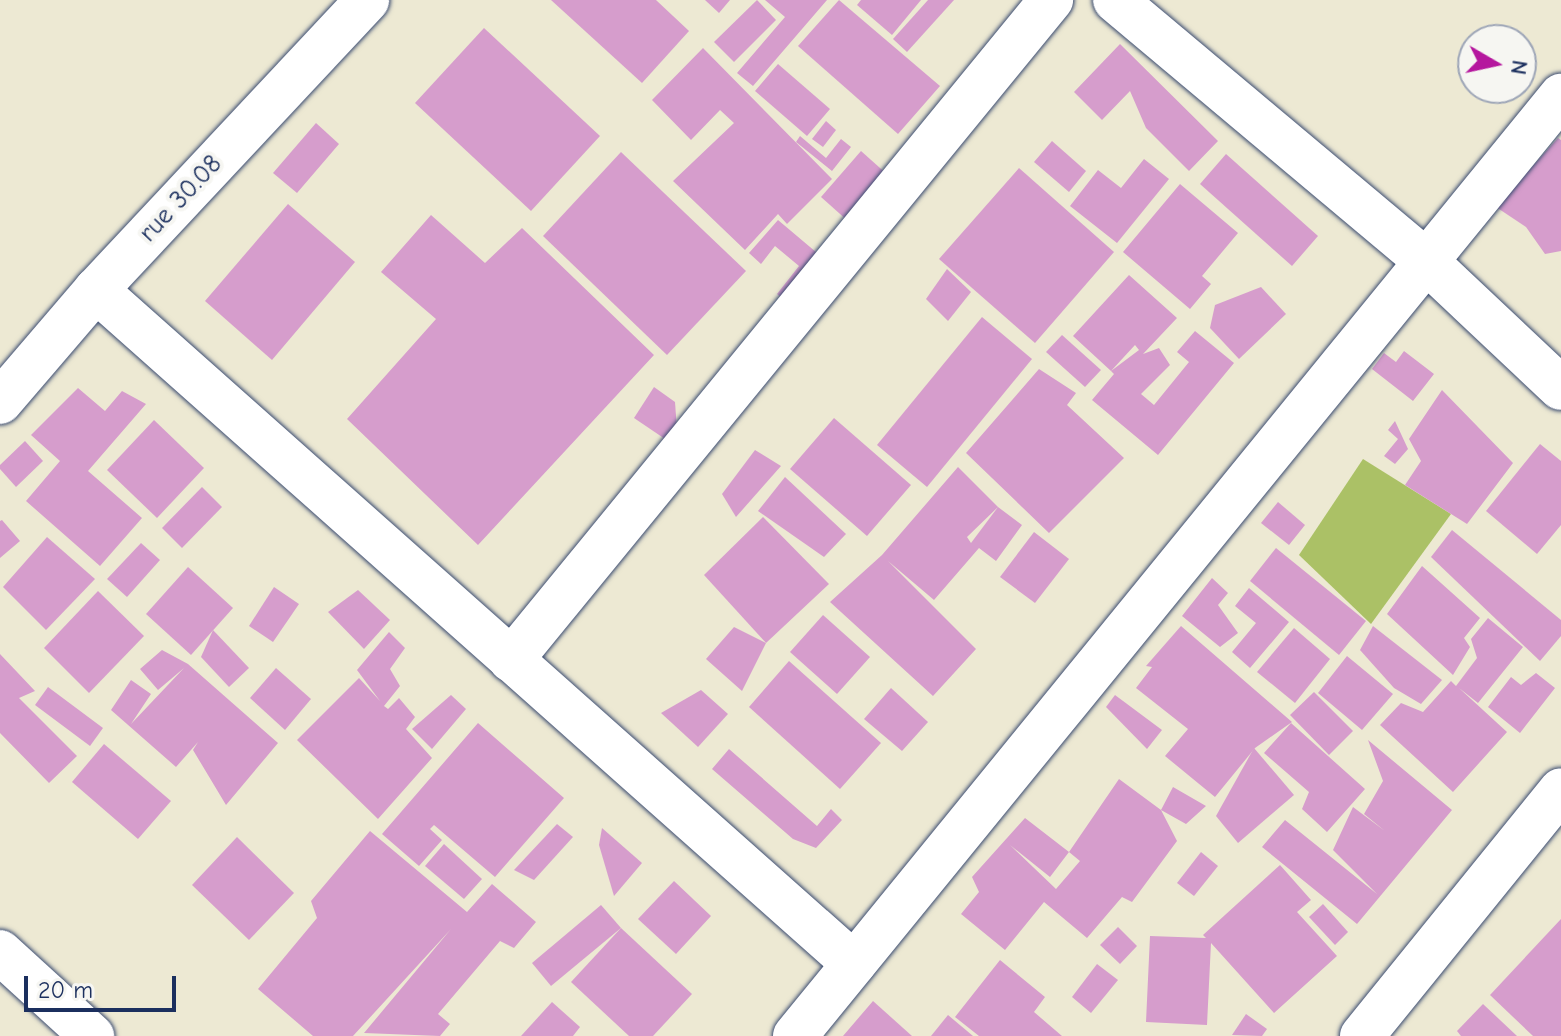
<!DOCTYPE html>
<html>
<head>
<meta charset="utf-8">
<style>
  body { margin:0 }
  #map { position:relative; width:1561px; height:1036px; overflow:hidden; background:#ede9d3; font-family:"Comic Neue",sans-serif }
  div>[style] { position:absolute }
  [style*='--x'] { left:calc(var(--x)*1px); top:calc(var(--y)*1px); width:calc(var(--w)*1px); rotate:calc(var(--a)*1deg) }
  .green>* { inset:0; background:#abc166 }
  .building>* { inset:0; background:#d69dcc }
  .roads { filter:drop-shadow(0 0 2px #3a4b70) drop-shadow(0 0 2px #3a4b70) }
  .minor>* { height:44px; margin:-22px; padding:0 22px; transform-origin:22px; border-radius:22px; background:#fff }
  .tertiary>* { height:44px; margin:-22px; padding:0 22px; transform-origin:22px; border-radius:22px; background:#fff }
  .primary>* { height:44px; margin:-22px; padding:0 22px; transform-origin:22px; border-radius:22px; background:#fff }
  span { translate:-50% -50%; white-space:nowrap; text-align:center; line-height:1.15; -webkit-text-stroke:8px #f6f6f2; paint-order:stroke }
  .street-label { font-size:26px; color:#1b2f5e }
  .north { position:absolute; left:1457px; top:24px; width:80px; height:80px; box-sizing:border-box; background:#f6f6f2; border:2px solid #9ea6b7; border-radius:50%; rotate:99deg; font-size:22px; font-weight:700; line-height:32px; text-align:center; color:#1b2f5e }
  .north::after { content:''; display:block; margin:auto; width:28px; height:36px; background:#b5179e; clip-path:polygon(50% 0,100% 100%,50% 72%,0 100%) }
  .scale { position:absolute; left:24px; top:976px; width:152px; height:36px; box-sizing:border-box; border:4px solid #1b2f5e; border-top:0; padding-left:10px; font-size:24px; line-height:28px; white-space:nowrap; color:#1b2f5e; -webkit-text-stroke:6px #f6f6f2; paint-order:stroke }
</style>
</head>
<body>
<div id="map">
  <div class="green">
    <div style="clip-path:polygon(1363px 459px,1451px 514px,1371px 624px,1299px 555px)"></div>
  </div>
  <div class="building">
    <div style="clip-path:polygon(551px 0,656px 0,689px 31px,642px 83px)"></div>
    <div style="clip-path:polygon(705px 0,730px 0,719px 13px)"></div>
    <div style="clip-path:polygon(757px 0,776px 20px,734px 62px,714px 42px)"></div>
    <div style="clip-path:polygon(765px 0,827px 0,753px 86px,737px 73px,785px 17px)"></div>
    <div style="clip-path:polygon(839px 0,940px 86px,898px 134px,798px 46px)"></div>
    <div style="clip-path:polygon(861px 0,921px 0,892px 35px,857px 5px)"></div>
    <div style="clip-path:polygon(928px 0,954px 0,907px 52px,893px 39px)"></div>
    <div style="clip-path:polygon(484px 28px,600px 136px,531px 211px,415px 103px)"></div>
    <div style="clip-path:polygon(1120px 44px,1218px 141px,1189px 171px,1146px 128px,1130px 91px,1102px 120px,1074px 92px)"></div>
    <div style="clip-path:polygon(703px 48px,832px 179px,787px 224px,778px 214px,745px 250px,673px 181px,734px 123px,720px 110px,691px 140px,652px 100px)"></div>
    <div style="clip-path:polygon(778px 64px,830px 109px,807px 136px,755px 91px)"></div>
    <div style="clip-path:polygon(826px 121px,836px 130px,823px 147px,812px 139px)"></div>
    <div style="clip-path:polygon(316px 123px,339px 144px,297px 193px,273px 173px)"></div>
    <div style="clip-path:polygon(800px 136px,826px 158px,841px 139px,851px 147px,832px 171px,796px 142px)"></div>
    <div style="clip-path:polygon(1558px 138px,1561px 140px,1561px 251px,1545px 254px,1526px 227px,1496px 207px)"></div>
    <div style="clip-path:polygon(1052px 141px,1086px 171px,1069px 192px,1034px 162px)"></div>
    <div style="clip-path:polygon(861px 151px,908px 193px,867px 238px,821px 197px)"></div>
    <div style="clip-path:polygon(621px 152px,746px 271px,667px 355px,543px 236px)"></div>
    <div style="clip-path:polygon(1226px 154px,1318px 236px,1292px 266px,1200px 184px)"></div>
    <div style="clip-path:polygon(1144px 159px,1169px 179px,1117px 243px,1070px 206px,1098px 170px,1121px 188px)"></div>
    <div style="clip-path:polygon(1019px 168px,1114px 252px,1035px 343px,939px 259px)"></div>
    <div style="clip-path:polygon(1180px 184px,1238px 233px,1202px 276px,1211px 284px,1190px 309px,1123px 252px)"></div>
    <div style="clip-path:polygon(288px 204px,355px 262px,272px 360px,205px 301px)"></div>
    <div style="clip-path:polygon(431px 215px,485px 263px,522px 228px,654px 355px,478px 545px,347px 419px,436px 319px,381px 272px)"></div>
    <div style="clip-path:polygon(778px 220px,829px 263px,793px 307px,777px 294px,799px 266px,775px 246px,761px 264px,749px 253px)"></div>
    <div style="clip-path:polygon(947px 269px,971px 292px,948px 321px,926px 299px)"></div>
    <div style="clip-path:polygon(1129px 275px,1177px 318px,1143px 354px,1159px 348px,1170px 365px,1141px 394px,1154px 405px,1189px 362px,1177px 352px,1195px 331px,1234px 363px,1158px 455px,1092px 400px,1114px 374px,1111px 371px,1139px 350px,1135px 345px,1111px 371px,1073px 336px)"></div>
    <div style="clip-path:polygon(1261px 287px,1286px 314px,1239px 359px,1210px 328px,1215px 305px)"></div>
    <div style="clip-path:polygon(982px 317px,1032px 359px,927px 487px,877px 445px)"></div>
    <div style="clip-path:polygon(1062px 335px,1101px 370px,1085px 387px,1046px 352px)"></div>
    <div style="clip-path:polygon(1404px 351px,1434px 374px,1413px 401px,1372px 369px,1384px 353px,1396px 362px)"></div>
    <div style="clip-path:polygon(1039px 369px,1076px 393px,1067px 405px,1124px 458px,1049px 533px,966px 453px)"></div>
    <div style="clip-path:polygon(654px 387px,675px 402px,677px 430px,668px 441px,634px 418px)"></div>
    <div style="clip-path:polygon(78px 388px,105px 411px,122px 391px,146px 404px,88px 471px,142px 518px,100px 566px,26px 501px,60px 461px,31px 435px)"></div>
    <div style="clip-path:polygon(1442px 390px,1513px 463px,1467px 524px,1405px 485px,1421px 461px,1409px 439px)"></div>
    <div style="clip-path:polygon(834px 418px,911px 485px,867px 536px,790px 469px)"></div>
    <div style="clip-path:polygon(154px 420px,204px 468px,157px 518px,107px 470px)"></div>
    <div style="clip-path:polygon(1395px 421px,1408px 449px,1395px 464px,1384px 456px,1398px 439px,1388px 430px)"></div>
    <div style="clip-path:polygon(25px 441px,43px 461px,16px 487px,0 469px,0 465px)"></div>
    <div style="clip-path:polygon(1540px 444px,1561px 461px,1561px 525px,1537px 554px,1486px 511px)"></div>
    <div style="clip-path:polygon(755px 450px,781px 466px,736px 517px,722px 494px)"></div>
    <div style="clip-path:polygon(958px 467px,998px 507px,967px 537px,971px 543px,998px 507px,1022px 525px,996px 561px,979px 548px,934px 600px,888px 561px,976px 649px,933px 696px,830px 602px,882px 555px)"></div>
    <div style="clip-path:polygon(785px 477px,846px 534px,824px 557px,758px 511px)"></div>
    <div style="clip-path:polygon(202px 487px,222px 507px,182px 548px,162px 528px)"></div>
    <div style="clip-path:polygon(1278px 502px,1305px 525px,1289px 545px,1261px 523px)"></div>
    <div style="clip-path:polygon(763px 517px,829px 584px,766px 643px,704px 575px)"></div>
    <div style="clip-path:polygon(2px 520px,20px 541px,0 558px,0 521px)"></div>
    <div style="clip-path:polygon(1452px 530px,1561px 620px,1561px 636px,1540px 661px,1431px 557px)"></div>
    <div style="clip-path:polygon(1034px 532px,1069px 559px,1035px 603px,1000px 577px)"></div>
    <div style="clip-path:polygon(47px 537px,95px 579px,46px 630px,3px 587px)"></div>
    <div style="clip-path:polygon(141px 543px,160px 560px,127px 597px,107px 579px)"></div>
    <div style="clip-path:polygon(1276px 548px,1366px 621px,1339px 655px,1250px 581px)"></div>
    <div style="clip-path:polygon(1422px 566px,1480px 618px,1464px 638px,1470px 647px,1453px 675px,1387px 614px)"></div>
    <div style="clip-path:polygon(188px 567px,233px 608px,191px 655px,146px 614px)"></div>
    <div style="clip-path:polygon(1212px 578px,1228px 593px,1218px 605px,1238px 633px,1220px 647px,1182px 616px)"></div>
    <div style="clip-path:polygon(274px 587px,299px 604px,273px 642px,249px 626px)"></div>
    <div style="clip-path:polygon(1249px 588px,1289px 622px,1250px 668px,1232px 652px,1256px 623px,1235px 606px)"></div>
    <div style="clip-path:polygon(358px 590px,390px 620px,364px 649px,328px 612px)"></div>
    <div style="clip-path:polygon(98px 591px,144px 636px,89px 693px,44px 648px)"></div>
    <div style="clip-path:polygon(823px 615px,870px 657px,837px 694px,790px 652px)"></div>
    <div style="clip-path:polygon(1488px 618px,1523px 647px,1478px 703px,1459px 688px,1507px 732px,1453px 792px,1380px 725px,1401px 703px,1423px 712px,1451px 681px,1456px 686px,1477px 658px,1471px 639px)"></div>
    <div style="clip-path:polygon(1181px 626px,1292px 722px,1255px 748px,1215px 797px,1165px 756px,1188px 729px,1136px 688px,1152px 667px,1146px 666px)"></div>
    <div style="clip-path:polygon(1373px 626px,1442px 680px,1421px 704px,1394px 688px,1360px 650px)"></div>
    <div style="clip-path:polygon(734px 627px,766px 643px,742px 691px,706px 659px)"></div>
    <div style="clip-path:polygon(1294px 628px,1330px 659px,1295px 703px,1257px 672px)"></div>
    <div style="clip-path:polygon(213px 630px,249px 668px,229px 687px,201px 657px)"></div>
    <div style="clip-path:polygon(389px 632px,405px 648px,390px 669px,400px 686px,384px 706px,388px 709px,399px 698px,415px 717px,406px 729px,432px 758px,378px 819px,297px 740px,359px 678px,380px 701px,357px 670px)"></div>
    <div style="clip-path:polygon(162px 650px,188px 664px,278px 743px,226px 805px,193px 750px,198px 742px,176px 767px,111px 710px,131px 680px,151px 694px,131px 724px,184px 668px,158px 690px,140px 669px)"></div>
    <div style="clip-path:polygon(0 654px,35px 691px,19px 698px,77px 756px,49px 783px,0 733px)"></div>
    <div style="clip-path:polygon(1347px 656px,1393px 694px,1362px 730px,1318px 693px)"></div>
    <div style="clip-path:polygon(789px 661px,881px 743px,840px 789px,749px 707px)"></div>
    <div style="clip-path:polygon(276px 668px,311px 699px,285px 730px,250px 698px)"></div>
    <div style="clip-path:polygon(1536px 673px,1555px 688px,1520px 733px,1488px 707px,1511px 677px,1521px 685px)"></div>
    <div style="clip-path:polygon(48px 687px,103px 728px,90px 746px,35px 705px)"></div>
    <div style="clip-path:polygon(891px 688px,928px 722px,902px 751px,864px 719px)"></div>
    <div style="clip-path:polygon(701px 690px,728px 714px,698px 747px,661px 713px)"></div>
    <div style="clip-path:polygon(1314px 692px,1353px 731px,1329px 755px,1290px 715px)"></div>
    <div style="clip-path:polygon(451px 695px,466px 709px,432px 749px,412px 729px)"></div>
    <div style="clip-path:polygon(1115px 695px,1162px 730px,1147px 749px,1106px 707px)"></div>
    <div style="clip-path:polygon(478px 723px,564px 798px,495px 877px,434px 825px,430px 829px,442px 840px,419px 866px,382px 834px)"></div>
    <div style="clip-path:polygon(1291px 723px,1365px 789px,1327px 832px,1302px 809px,1309px 792px,1264px 753px)"></div>
    <div style="clip-path:polygon(1368px 740px,1452px 810px,1357px 924px,1262px 847px,1285px 820px,1377px 894px,1333px 850px,1353px 807px,1385px 831px,1364px 814px,1383px 781px)"></div>
    <div style="clip-path:polygon(104px 744px,171px 801px,138px 839px,72px 782px)"></div>
    <div style="clip-path:polygon(1254px 748px,1294px 795px,1238px 843px,1216px 816px)"></div>
    <div style="clip-path:polygon(729px 749px,817px 826px,831px 809px,842px 820px,816px 848px,793px 839px,712px 769px)"></div>
    <div style="clip-path:polygon(1119px 779px,1161px 810px,1173px 787px,1206px 806px,1186px 824px,1161px 810px,1177px 841px,1132px 902px,1122px 897px,1087px 938px,1044px 902px,1005px 950px,961px 914px,979px 892px,972px 877px,1025px 818px,1069px 852px,1050px 877px,1010px 845px,1056px 889px,1080px 861px,1069px 852px)"></div>
    <div style="clip-path:polygon(557px 824px,573px 837px,534px 880px,514px 870px)"></div>
    <div style="clip-path:polygon(602px 828px,642px 863px,614px 896px,599px 845px)"></div>
    <div style="clip-path:polygon(370px 831px,467px 912px,492px 884px,536px 922px,514px 948px,500px 941px,438px 1014px,450px 1024px,440px 1036px,364px 1033px,451px 929px,353px 1036px,313px 1036px,258px 989px,317px 918px,311px 901px)"></div>
    <div style="clip-path:polygon(237px 837px,294px 893px,249px 940px,192px 885px)"></div>
    <div style="clip-path:polygon(444px 844px,482px 879px,464px 899px,425px 866px)"></div>
    <div style="clip-path:polygon(1201px 852px,1218px 866px,1194px 896px,1177px 883px)"></div>
    <div style="clip-path:polygon(1280px 865px,1311px 900px,1297px 912px,1337px 956px,1274px 1013px,1211px 943px,1207px 1025px,1146px 1022px,1150px 936px,1206px 938px,1203px 935px)"></div>
    <div style="clip-path:polygon(674px 881px,711px 916px,676px 954px,638px 919px)"></div>
    <div style="clip-path:polygon(1323px 904px,1348px 932px,1335px 945px,1309px 917px)"></div>
    <div style="clip-path:polygon(601px 905px,621px 928px,551px 986px,532px 963px)"></div>
    <div style="clip-path:polygon(1561px 919px,1561px 1036px,1533px 1036px,1490px 995px)"></div>
    <div style="clip-path:polygon(1118px 927px,1137px 946px,1120px 964px,1100px 945px)"></div>
    <div style="clip-path:polygon(621px 928px,692px 994px,653px 1036px,629px 1036px,571px 982px)"></div>
    <div style="clip-path:polygon(1000px 960px,1045px 997px,1034px 1012px,1062px 1036px,979px 1036px,955px 1017px)"></div>
    <div style="clip-path:polygon(1097px 964px,1118px 980px,1091px 1013px,1072px 997px)"></div>
    <div style="clip-path:polygon(873px 1001px,912px 1036px,843px 1036px)"></div>
    <div style="clip-path:polygon(552px 1002px,580px 1027px,573px 1036px,521px 1036px)"></div>
    <div style="clip-path:polygon(1483px 1004px,1517px 1036px,1461px 1036px,1457px 1031px)"></div>
    <div style="clip-path:polygon(1246px 1014px,1267px 1029px,1262px 1036px,1232px 1035px)"></div>
    <div style="clip-path:polygon(948px 1015px,973px 1036px,931px 1036px)"></div>
  </div>
  <div class="roads">
    <div class="minor">
      <div style="--x:1115;--y:0;--w:406;--a:40"></div>
      <div style="--x:1426;--y:261;--w:185;--a:43.3"></div>
      <div style="--x:96;--y:290;--w:1014;--a:41.64"></div>
      <div style="--x:0;--y:402;--w:148;--a:-49.4"></div>
      <div style="--x:96;--y:290;--w:397;--a:-46.9"></div>
      <div style="--x:511;--y:660;--w:853;--a:-50.71"></div>
      <div style="--x:795;--y:1036;--w:1213;--a:-50.82"></div>
    </div>
    <div class="tertiary">
      <div style="--x:1362;--y:1036;--w:316;--a:-51"></div>
    </div>
    <div class="primary">
      <div style="--x:0;--y:952;--w:125;--a:42.4"></div>
    </div>
  </div>
  <div class="street-label">
    <span style="left:181px;top:199px;rotate:-47deg">rue 30.08</span>
  </div>
  <div class="north">N</div>
  <div class="scale">20 m</div>
</div>
</body>
</html>
